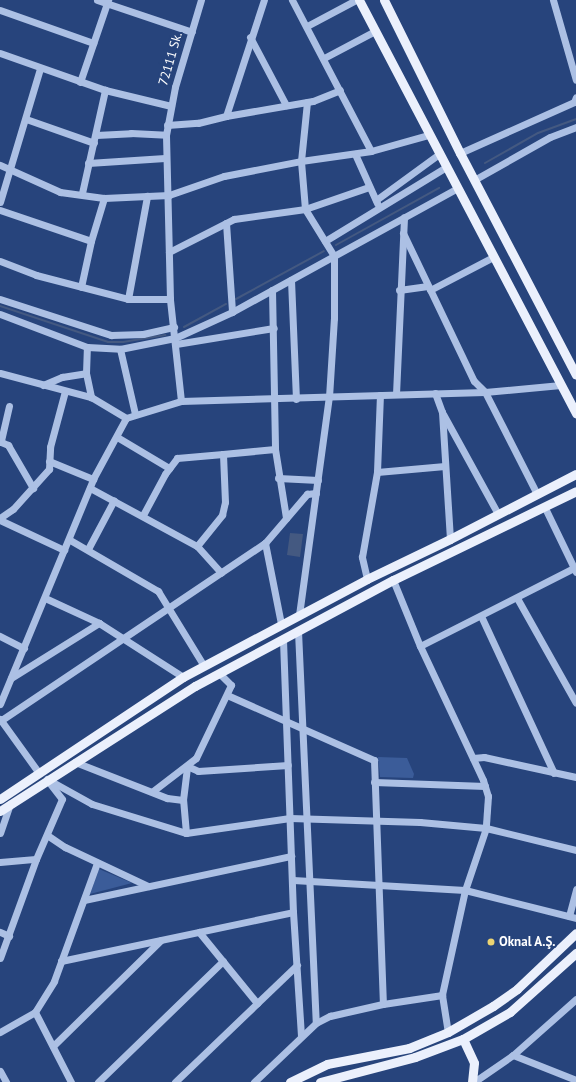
<!DOCTYPE html>
<html>
<head>
<meta charset="utf-8">
<style>
  body { margin:0 }
  #map { position:relative; width:576px; height:1082px; overflow:hidden; background:#27447c; font-family:"PT Sans",sans-serif }
  div>[style] { position:absolute }
  [style*='--x'] { left:calc(var(--x)*1px); top:calc(var(--y)*1px); width:calc(var(--w)*1px); rotate:calc(var(--a)*1deg) }
  .green>* { inset:0; background:#3b5c99 }
  .water>* { inset:0; background:#445981 }
  .stream>* { height:2px; margin:-1px; padding:0 1px; transform-origin:1px; border-radius:1px; background:#445981 }
  .minor>* { height:7px; margin:-3.5px; padding:0 3.5px; transform-origin:3.5px; border-radius:3.5px; background:#acc0e4 }
  .major>* { height:9px; margin:-4.5px; padding:0 4.5px; transform-origin:4.5px; border-radius:4.5px; background:#ebf0fc }
  .dots>* { width:11px; height:11px; translate:-50% -50%; box-sizing:border-box; border:2px solid #27447c; border-radius:50% }
  span { translate:-50% -50%; white-space:nowrap; text-align:center; line-height:1.15; -webkit-text-stroke:4px #27447c; paint-order:stroke }
  .street-label { font-size:13px; color:#fff }
  .poi-label { font-size:13px; color:#fff; font-weight:700 }
  .left { translate:0 -50%; text-align:left }
</style>
</head>
<body>
<div id="map">
  <div class="green">
    <div style="clip-path:polygon(378px 757px,407px 758px,414px 774px,413px 778px,380px 777px)"></div>
    <div style="clip-path:polygon(99px 869px,132px 883px,90px 894px)"></div>
  </div>
  <div class="water">
    <div style="clip-path:polygon(290px 533px,303px 534px,300px 557px,287px 555px)"></div>
  </div>
  <div class="stream">
    <div style="--x:485;--y:163;--w:61;--a:-29.5"></div>
    <div style="--x:538;--y:133;--w:40;--a:-20.2"></div>
    <div style="--x:336;--y:245;--w:118;--a:-29"></div>
    <div style="--x:236;--y:299;--w:100;--a:-28.6"></div>
    <div style="--x:0;--y:306;--w:114;--a:18.4"></div>
    <div style="--x:108;--y:342;--w:15;--a:0"></div>
    <div style="--x:123;--y:342;--w:43;--a:-9.5"></div>
    <div style="--x:184;--y:327;--w:48;--a:-28.7"></div>
  </div>
  <div class="minor">
    <div style="--x:97;--y:0;--w:100;--a:18.6"></div>
    <div style="--x:292;--y:0;--w:170;--a:62.4"></div>
    <div style="--x:553;--y:0;--w:83;--a:74"></div>
    <div style="--x:0;--y:10;--w:99;--a:19.5"></div>
    <div style="--x:307;--y:26;--w:55;--a:-28"></div>
    <div style="--x:250;--y:37;--w:77;--a:62.1"></div>
    <div style="--x:0;--y:53;--w:111;--a:19.4"></div>
    <div style="--x:105;--y:90;--w:68;--a:13.6"></div>
    <div style="--x:324;--y:58;--w:58;--a:-27.9"></div>
    <div style="--x:80;--y:82;--w:87;--a:-71.1"></div>
    <div style="--x:226;--y:116;--w:122;--a:-71.9"></div>
    <div style="--x:26;--y:119;--w:72;--a:19.4"></div>
    <div style="--x:167;--y:125;--w:31;--a:-4"></div>
    <div style="--x:198;--y:123;--w:29;--a:-14"></div>
    <div style="--x:226;--y:116;--w:88;--a:-9.8"></div>
    <div style="--x:313;--y:101;--w:29;--a:-22"></div>
    <div style="--x:96;--y:135;--w:35;--a:-3"></div>
    <div style="--x:131;--y:133;--w:35;--a:3"></div>
    <div style="--x:460;--y:153;--w:125;--a:-24.1"></div>
    <div style="--x:574;--y:102;--w:5;--a:-68"></div>
    <div style="--x:355;--y:154;--w:54;--a:65.8"></div>
    <div style="--x:88;--y:163;--w:77;--a:-3.7"></div>
    <div style="--x:0;--y:165;--w:66;--a:24.2"></div>
    <div style="--x:60;--y:192;--w:44;--a:7.8"></div>
    <div style="--x:104;--y:198;--w:65;--a:-2.6"></div>
    <div style="--x:169;--y:195;--w:58;--a:-19.1"></div>
    <div style="--x:224;--y:176;--w:78;--a:-11"></div>
    <div style="--x:301;--y:161;--w:71;--a:-8.1"></div>
    <div style="--x:371;--y:151;--w:59;--a:-15.7"></div>
    <div style="--x:474;--y:180;--w:87;--a:-29.5"></div>
    <div style="--x:550;--y:137;--w:28;--a:-21"></div>
    <div style="--x:82;--y:193;--w:106;--a:-77.4"></div>
    <div style="--x:376;--y:200;--w:78;--a:-36.1"></div>
    <div style="--x:0;--y:202;--w:139;--a:-73.3"></div>
    <div style="--x:0;--y:210;--w:96;--a:18.8"></div>
    <div style="--x:91;--y:241;--w:47;--a:102.3"></div>
    <div style="--x:226;--y:223;--w:89;--a:86.1"></div>
    <div style="--x:403;--y:233;--w:164;--a:64.4"></div>
    <div style="--x:474;--y:381;--w:16;--a:45"></div>
    <div style="--x:485;--y:392;--w:114;--a:63"></div>
    <div style="--x:91;--y:241;--w:45;--a:-73.2"></div>
    <div style="--x:325;--y:241;--w:142;--a:-31.4"></div>
    <div style="--x:169;--y:252;--w:73;--a:-26.9"></div>
    <div style="--x:234;--y:219;--w:72;--a:-8"></div>
    <div style="--x:305;--y:209;--w:68;--a:-19"></div>
    <div style="--x:0;--y:261;--w:39;--a:21"></div>
    <div style="--x:36;--y:275;--w:95;--a:14.6"></div>
    <div style="--x:128;--y:299;--w:42;--a:0"></div>
    <div style="--x:291;--y:280;--w:119;--a:87.6"></div>
    <div style="--x:272;--y:290;--w:159;--a:88.9"></div>
    <div style="--x:275;--y:449;--w:70;--a:80.9"></div>
    <div style="--x:399;--y:290;--w:29;--a:-8"></div>
    <div style="--x:430;--y:290;--w:71;--a:-27.6"></div>
    <div style="--x:0;--y:299;--w:117;--a:18"></div>
    <div style="--x:111;--y:335;--w:32;--a:-2"></div>
    <div style="--x:143;--y:334;--w:32;--a:-13"></div>
    <div style="--x:128;--y:299;--w:105;--a:-79.5"></div>
    <div style="--x:0;--y:314;--w:93;--a:20.8"></div>
    <div style="--x:87;--y:347;--w:33;--a:3"></div>
    <div style="--x:120;--y:349;--w:56;--a:-11.3"></div>
    <div style="--x:175;--y:338;--w:63;--a:-24.5"></div>
    <div style="--x:232;--y:312;--w:258;--a:-28.8"></div>
    <div style="--x:176;--y:344;--w:99;--a:-9.3"></div>
    <div style="--x:120;--y:349;--w:67;--a:77"></div>
    <div style="--x:0;--y:373;--w:94;--a:14.8"></div>
    <div style="--x:91;--y:397;--w:41;--a:31"></div>
    <div style="--x:86;--y:373;--w:25;--a:78"></div>
    <div style="--x:43;--y:385;--w:21;--a:-23"></div>
    <div style="--x:62;--y:377;--w:24;--a:-9"></div>
    <div style="--x:86;--y:373;--w:26;--a:-88"></div>
    <div style="--x:435;--y:393;--w:20;--a:70"></div>
    <div style="--x:442;--y:412;--w:127;--a:86.4"></div>
    <div style="--x:396;--y:394;--w:177;--a:-87.4"></div>
    <div style="--x:181;--y:401;--w:103;--a:-96.2"></div>
    <div style="--x:170;--y:299;--w:164;--a:-91.4"></div>
    <div style="--x:166;--y:135;--w:49;--a:-79.4"></div>
    <div style="--x:175;--y:87;--w:91;--a:-73.4"></div>
    <div style="--x:9;--y:406;--w:37;--a:103"></div>
    <div style="--x:1;--y:442;--w:8;--a:23"></div>
    <div style="--x:8;--y:445;--w:50;--a:59.8"></div>
    <div style="--x:443;--y:414;--w:114;--a:61.2"></div>
    <div style="--x:117;--y:437;--w:61;--a:30.8"></div>
    <div style="--x:49;--y:461;--w:48;--a:22.2"></div>
    <div style="--x:377;--y:472;--w:68;--a:-5"></div>
    <div style="--x:278;--y:478;--w:40;--a:2.9"></div>
    <div style="--x:90;--y:488;--w:122;--a:28.5"></div>
    <div style="--x:197;--y:546;--w:36;--a:48"></div>
    <div style="--x:545;--y:508;--w:71;--a:64.2"></div>
    <div style="--x:143;--y:515;--w:47;--a:-61.8"></div>
    <div style="--x:165;--y:474;--w:20;--a:-53"></div>
    <div style="--x:177;--y:458;--w:46;--a:-5"></div>
    <div style="--x:0;--y:518;--w:16;--a:-35"></div>
    <div style="--x:13;--y:509;--w:54;--a:-48"></div>
    <div style="--x:49;--y:469;--w:22;--a:-87"></div>
    <div style="--x:50;--y:447;--w:58;--a:-75"></div>
    <div style="--x:0;--y:520;--w:71;--a:25.1"></div>
    <div style="--x:70;--y:540;--w:102;--a:30.1"></div>
    <div style="--x:158;--y:591;--w:88;--a:58.5"></div>
    <div style="--x:265;--y:543;--w:83;--a:78.8"></div>
    <div style="--x:197;--y:546;--w:40;--a:-51"></div>
    <div style="--x:222;--y:515;--w:13;--a:-77"></div>
    <div style="--x:225;--y:502;--w:48;--a:-92.4"></div>
    <div style="--x:223;--y:454;--w:52;--a:-5.5"></div>
    <div style="--x:88;--y:549;--w:55;--a:-62"></div>
    <div style="--x:367;--y:579;--w:23;--a:-103"></div>
    <div style="--x:362;--y:557;--w:86;--a:-80"></div>
    <div style="--x:377;--y:472;--w:77;--a:-87.8"></div>
    <div style="--x:393;--y:580;--w:71;--a:67.8"></div>
    <div style="--x:420;--y:646;--w:148;--a:64.8"></div>
    <div style="--x:483;--y:780;--w:17;--a:73"></div>
    <div style="--x:488;--y:796;--w:32;--a:94"></div>
    <div style="--x:486;--y:828;--w:65;--a:108.7"></div>
    <div style="--x:465;--y:890;--w:107;--a:102.4"></div>
    <div style="--x:442;--y:995;--w:37;--a:81"></div>
    <div style="--x:45;--y:598;--w:60;--a:24.8"></div>
    <div style="--x:99;--y:623;--w:100;--a:32.7"></div>
    <div style="--x:517;--y:598;--w:120;--a:60.7"></div>
    <div style="--x:299;--y:615;--w:220;--a:-82.2"></div>
    <div style="--x:329;--y:397;--w:79;--a:-86.4"></div>
    <div style="--x:334;--y:318;--w:62;--a:-90"></div>
    <div style="--x:334;--y:256;--w:55;--a:-121.7"></div>
    <div style="--x:305;--y:209;--w:48;--a:-94.8"></div>
    <div style="--x:301;--y:161;--w:59;--a:-84.2"></div>
    <div style="--x:481;--y:616;--w:173;--a:65.1"></div>
    <div style="--x:298;--y:631;--w:392;--a:87.4"></div>
    <div style="--x:0;--y:636;--w:27;--a:27"></div>
    <div style="--x:283;--y:640;--w:272;--a:87.9"></div>
    <div style="--x:293;--y:912;--w:124;--a:86.3"></div>
    <div style="--x:420;--y:646;--w:173;--a:-26.9"></div>
    <div style="--x:11;--y:678;--w:104;--a:-32"></div>
    <div style="--x:227;--y:695;--w:161;--a:23.9"></div>
    <div style="--x:374;--y:760;--w:244;--a:87.9"></div>
    <div style="--x:0;--y:704;--w:243;--a:-67.5"></div>
    <div style="--x:93;--y:479;--w:69;--a:-61.6"></div>
    <div style="--x:126;--y:418;--w:58;--a:-17.2"></div>
    <div style="--x:181;--y:401;--w:304;--a:-1.7"></div>
    <div style="--x:485;--y:392;--w:76;--a:-5.3"></div>
    <div style="--x:0;--y:719;--w:67;--a:54.2"></div>
    <div style="--x:3;--y:719;--w:316;--a:-33.9"></div>
    <div style="--x:265;--y:543;--w:65;--a:-49.4"></div>
    <div style="--x:307;--y:494;--w:9;--a:-6"></div>
    <div style="--x:473;--y:758;--w:11;--a:-5"></div>
    <div style="--x:484;--y:757;--w:94;--a:12.3"></div>
    <div style="--x:75;--y:762;--w:99;--a:21.4"></div>
    <div style="--x:167;--y:798;--w:16;--a:7"></div>
    <div style="--x:47;--y:779;--w:51;--a:29.1"></div>
    <div style="--x:92;--y:804;--w:98;--a:17.1"></div>
    <div style="--x:186;--y:833;--w:105;--a:-8.2"></div>
    <div style="--x:290;--y:818;--w:130;--a:1.8"></div>
    <div style="--x:420;--y:822;--w:66;--a:5.2"></div>
    <div style="--x:486;--y:828;--w:93;--a:13.7"></div>
    <div style="--x:374;--y:782;--w:111;--a:2.1"></div>
    <div style="--x:153;--y:791;--w:54;--a:-37.5"></div>
    <div style="--x:196;--y:758;--w:81;--a:-64.4"></div>
    <div style="--x:231;--y:685;--w:16;--a:-135"></div>
    <div style="--x:0;--y:833;--w:31;--a:-71"></div>
    <div style="--x:186;--y:833;--w:33;--a:-95"></div>
    <div style="--x:183;--y:800;--w:34;--a:-83"></div>
    <div style="--x:187;--y:766;--w:12;--a:24"></div>
    <div style="--x:198;--y:771;--w:90;--a:-3.8"></div>
    <div style="--x:47;--y:835;--w:22;--a:34"></div>
    <div style="--x:65;--y:847;--w:92;--a:25.2"></div>
    <div style="--x:0;--y:862;--w:36;--a:-5"></div>
    <div style="--x:293;--y:880;--w:172;--a:3.3"></div>
    <div style="--x:465;--y:890;--w:114;--a:14.2"></div>
    <div style="--x:84;--y:900;--w:212;--a:-12"></div>
    <div style="--x:569;--y:916;--w:28;--a:-75"></div>
    <div style="--x:0;--y:932;--w:10;--a:24"></div>
    <div style="--x:199;--y:932;--w:92;--a:50.8"></div>
    <div style="--x:0;--y:958;--w:105;--a:-70"></div>
    <div style="--x:36;--y:859;--w:65;--a:-66.6"></div>
    <div style="--x:62;--y:799;--w:23;--a:-128"></div>
    <div style="--x:61;--y:961;--w:237;--a:-11.9"></div>
    <div style="--x:35;--y:1012;--w:79;--a:62.8"></div>
    <div style="--x:0;--y:1032;--w:40;--a:-29.7"></div>
    <div style="--x:35;--y:1012;--w:36;--a:-58"></div>
    <div style="--x:54;--y:981;--w:126;--a:-70"></div>
    <div style="--x:53;--y:1046;--w:151;--a:-44.5"></div>
    <div style="--x:513;--y:1055;--w:68;--a:21.6"></div>
    <div style="--x:0;--y:1071;--w:13;--a:61"></div>
    <div style="--x:98;--y:1082;--w:174;--a:-44.1"></div>
    <div style="--x:175;--y:1082;--w:169;--a:-43.8"></div>
    <div style="--x:254;--y:1082;--w:86;--a:-43.6"></div>
    <div style="--x:316;--y:1023;--w:16;--a:-27"></div>
    <div style="--x:330;--y:1016;--w:54;--a:-12.8"></div>
    <div style="--x:383;--y:1004;--w:60;--a:-8.7"></div>
    <div style="--x:474;--y:1082;--w:47;--a:-34.7"></div>
    <div style="--x:513;--y:1055;--w:84;--a:-41.6"></div>
  </div>
  <div class="major">
    <div style="--x:359;--y:0;--w:467;--a:62.3"></div>
    <div style="--x:384;--y:0;--w:171;--a:63.6"></div>
    <div style="--x:460;--y:153;--w:250;--a:62.4"></div>
    <div style="--x:0;--y:799;--w:220;--a:-33.7"></div>
    <div style="--x:183;--y:677;--w:208;--a:-28"></div>
    <div style="--x:367;--y:579;--w:92;--a:-25.7"></div>
    <div style="--x:450;--y:539;--w:142;--a:-27.3"></div>
    <div style="--x:0;--y:811;--w:232;--a:-32.7"></div>
    <div style="--x:195;--y:686;--w:225;--a:-28.2"></div>
    <div style="--x:393;--y:580;--w:203;--a:-25.9"></div>
    <div style="--x:463;--y:1039;--w:26;--a:65"></div>
    <div style="--x:474;--y:1063;--w:19;--a:96"></div>
    <div style="--x:290;--y:1082;--w:41;--a:-25.9"></div>
    <div style="--x:327;--y:1064;--w:84;--a:-11"></div>
    <div style="--x:409;--y:1048;--w:42;--a:-22.3"></div>
    <div style="--x:448;--y:1032;--w:52;--a:-30"></div>
    <div style="--x:493;--y:1006;--w:29;--a:-35"></div>
    <div style="--x:517;--y:989;--w:81;--a:-43.5"></div>
    <div style="--x:320;--y:1082;--w:98;--a:-14.7"></div>
    <div style="--x:415;--y:1057;--w:51;--a:-20.6"></div>
    <div style="--x:463;--y:1039;--w:54;--a:-29.9"></div>
    <div style="--x:510;--y:1012;--w:89;--a:-41.8"></div>
  </div>
  <div class="dots">
    <div style="left:491px;top:942px;background:#ecd472"></div>
  </div>
  <div class="street-label">
    <span style="left:171px;top:59px;rotate:-74deg">72111 Sk.</span>
  </div>
  <div class="poi-label">
    <span class="left" style="left:499px;top:942px">Oknal A.Ş.</span>
  </div>
</div>
</body>
</html>
